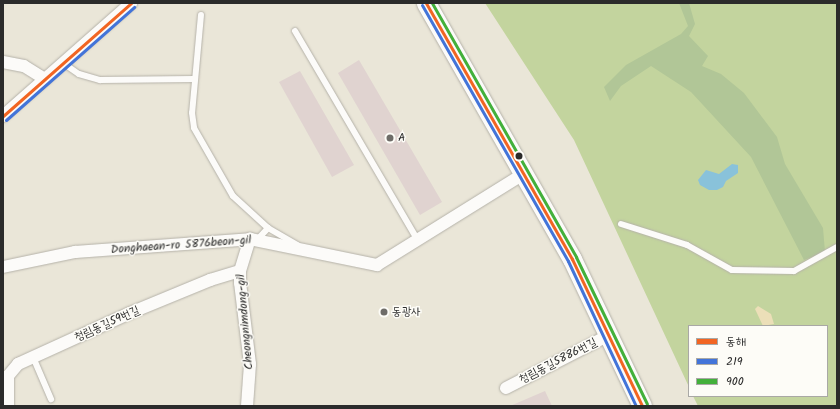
<!DOCTYPE html>
<html>
<head>
<meta charset="utf-8">
<style>
  body { margin:0 }
  #map { position:relative; width:840px; height:409px; overflow:hidden; background:#eae6d8; font-family:Kalam,"Poor Story",sans-serif }
  div>[style] { position:absolute }
  [style*='--x'] { left:calc(var(--x)*1px); top:calc(var(--y)*1px); width:calc(var(--w)*1px); rotate:calc(var(--a)*1deg) }
  .green>* { inset:0; background:#c3d49e }
  .forest>* { inset:0; background:#b1c697 }
  .sand>* { inset:0; background:#ecdfb8 }
  .water>* { inset:0; background:#89c2da }
  .building>* { inset:0; background:#e0d3d0 }
  .roads { filter:drop-shadow(0 0 1px #b5b2a9) drop-shadow(0 0 1px #b5b2a9) }
  .lane>* { height:6px; margin:-3px; padding:0 3px; transform-origin:3px; border-radius:3px; background:#fcfbf9 }
  .street>* { height:12px; margin:-6px; padding:0 6px; transform-origin:6px; border-radius:6px; background:#fcfbf9 }
  .primary>* { height:19px; margin:-9.5px; padding:0 9.5px; transform-origin:9.5px; border-radius:9.5px; background:#fcfbf9 }
  .bus-1>* { height:3px; margin:-1.5px; padding:0 1.5px; transform-origin:1.5px; border-radius:1.5px; background:#f26522 }
  .bus-2>* { height:3px; margin:-1.5px; padding:0 1.5px; transform-origin:1.5px; border-radius:1.5px; background:#4374d9 }
  .bus-3>* { height:3px; margin:-1.5px; padding:0 1.5px; transform-origin:1.5px; border-radius:1.5px; background:#43b03b }
  .dots>* { width:11px; height:11px; translate:-50% -50%; box-sizing:border-box; border:2px solid #fdfcf7; border-radius:50% }
  span { translate:-50% -50%; white-space:nowrap; text-align:center; line-height:1.15; -webkit-text-stroke:3px #fdfcf7; paint-order:stroke }
  .poi-label { font-size:12px; color:#2b2b2b }
  .left { translate:0 -50%; text-align:left }
  .street-label { font-size:12px; color:#2b2b2b }
  .frame { position:absolute; inset:0; border:4px solid #2b2b2b; pointer-events:none }
  .legend { position:absolute; left:688px; top:325px; width:140px; height:72px; box-sizing:border-box; background:#fdfcf7; border:1px solid #a9a8a5; margin:0; padding:5px 7px; list-style:none; font-size:12px; color:#2b2b2b }
  .legend li { display:flex; align-items:center; gap:8px; height:20px }
  .legend b { width:20px; border:1px solid #a9a8a5 }
</style>
</head>
<body>
<div id="map">
  <div class="green">
    <div style="clip-path:polygon(485px 3px,837px 3px,837px 406px,698px 406px,693px 396px,827px 396px,827px 326px,689px 326px,689px 387px,574px 140px)"></div>
  </div>
  <div class="forest">
    <div style="clip-path:polygon(679px 3px,689px 3px,695px 24px,689px 36px,708px 56px,702px 66px,721px 74px,744px 93px,777px 137px,785px 164px,823px 228px,825px 252px,804px 260px,751px 157px,691px 92px,651px 66px,621px 86px,610px 101px,604px 87px,626px 65px,681px 34px,688px 26px)"></div>
  </div>
  <div class="sand">
    <div style="clip-path:polygon(758px 306px,771px 314px,774px 324px,763px 326px,755px 309px)"></div>
  </div>
  <div class="water">
    <div style="clip-path:polygon(732px 164px,738px 165px,738px 173px,726px 181px,723px 187px,717px 190px,709px 190px,700px 185px,698px 180px,706px 170px,719px 174px)"></div>
  </div>
  <div class="building">
    <div style="clip-path:polygon(359px 60px,442px 202px,420px 215px,338px 73px)"></div>
    <div style="clip-path:polygon(300px 71px,354px 165px,332px 177px,279px 82px)"></div>
    <div style="clip-path:polygon(545px 391px,552px 406px,510px 406px)"></div>
  </div>
  <div class="roads">
    <div class="lane">
      <div style="--x:201;--y:15;--w:98;--a:95.2"></div>
      <div style="--x:192;--y:113;--w:15;--a:82"></div>
      <div style="--x:194;--y:128;--w:78;--a:60.2"></div>
      <div style="--x:233;--y:196;--w:47;--a:42.4"></div>
      <div style="--x:268;--y:228;--w:34;--a:30"></div>
      <div style="--x:295;--y:31;--w:241;--a:59.6"></div>
      <div style="--x:63;--y:63;--w:19;--a:35"></div>
      <div style="--x:79;--y:74;--w:22;--a:16"></div>
      <div style="--x:100;--y:80;--w:94;--a:-0.6"></div>
      <div style="--x:621;--y:224;--w:69;--a:17.7"></div>
      <div style="--x:687;--y:245;--w:51;--a:29.1"></div>
      <div style="--x:732;--y:270;--w:62;--a:0.9"></div>
      <div style="--x:794;--y:271;--w:49;--a:-29.2"></div>
      <div style="--x:256;--y:241;--w:18;--a:-47"></div>
      <div style="--x:33;--y:357;--w:46;--a:66.8"></div>
    </div>
    <div class="street">
      <div style="--x:3;--y:62;--w:21;--a:11"></div>
      <div style="--x:24;--y:66;--w:25;--a:32"></div>
      <div style="--x:3;--y:116;--w:171;--a:-41.4"></div>
      <div style="--x:3;--y:267;--w:74;--a:-11.8"></div>
      <div style="--x:75;--y:252;--w:175;--a:-4.2"></div>
      <div style="--x:250;--y:239;--w:130;--a:11.6"></div>
      <div style="--x:377;--y:265;--w:174;--a:-31.9"></div>
      <div style="--x:506;--y:388;--w:116;--a:-27.2"></div>
      <div style="--x:8;--y:406;--w:30;--a:-90"></div>
      <div style="--x:8;--y:376;--w:16;--a:-50"></div>
      <div style="--x:18;--y:364;--w:123;--a:-24.5"></div>
      <div style="--x:130;--y:313;--w:87;--a:-22.4"></div>
      <div style="--x:210;--y:280;--w:31;--a:-17"></div>
      <div style="--x:247;--y:406;--w:42;--a:-85.9"></div>
      <div style="--x:250;--y:364;--w:82;--a:-97"></div>
      <div style="--x:240;--y:283;--w:12;--a:-90"></div>
      <div style="--x:240;--y:271;--w:34;--a:-73"></div>
    </div>
    <div class="primary">
      <div style="--x:426;--y:3;--w:295;--a:60.3"></div>
      <div style="--x:572;--y:259;--w:163;--a:64.5"></div>
    </div>
  </div>
  <div class="bus-1">
    <div style="--x:426;--y:3;--w:295;--a:60.3"></div>
    <div style="--x:572;--y:259;--w:163;--a:64.5"></div>
    <div style="--x:3;--y:116;--w:171;--a:-41.4"></div>
  </div>
  <div class="bus-2">
    <div style="--x:422;--y:5;--w:295;--a:60.3"></div>
    <div style="--x:568;--y:261;--w:160;--a:64.9"></div>
    <div style="--x:6;--y:120;--w:171;--a:-41.4"></div>
  </div>
  <div class="bus-3">
    <div style="--x:432;--y:3;--w:292;--a:60.4"></div>
    <div style="--x:576;--y:257;--w:163;--a:64.2"></div>
  </div>
  <div class="dots">
    <div style="left:390px;top:138px;background:#6e6c68"></div>
    <div style="left:519px;top:156px;background:#2b2b2b"></div>
    <div style="left:384px;top:312px;background:#6e6c68"></div>
  </div>
  <div class="poi-label">
    <span class="left" style="left:398px;top:138px">A</span>
    <span class="left" style="left:392px;top:312px">동광사</span>
  </div>
  <div class="street-label">
    <span style="left:181px;top:245px;rotate:-4deg">Donghaean-ro 5876beon-gil</span>
    <span style="left:245px;top:322px;rotate:-95deg">Cheongnimdong-gil</span>
    <span style="left:107px;top:324px;rotate:-24deg">청림동길59번길</span>
    <span style="left:558px;top:361px;rotate:-27deg">청림동길5886번길</span>
  </div>
  <div class="frame"></div>
  <ul class="legend">
  <li><b style="height:5px;background:#f26522"></b>동해</li>
  <li><b style="height:5px;background:#4374d9"></b>219</li>
  <li><b style="height:5px;background:#43b03b"></b>900</li>
  </ul>
</div>
</body>
</html>
